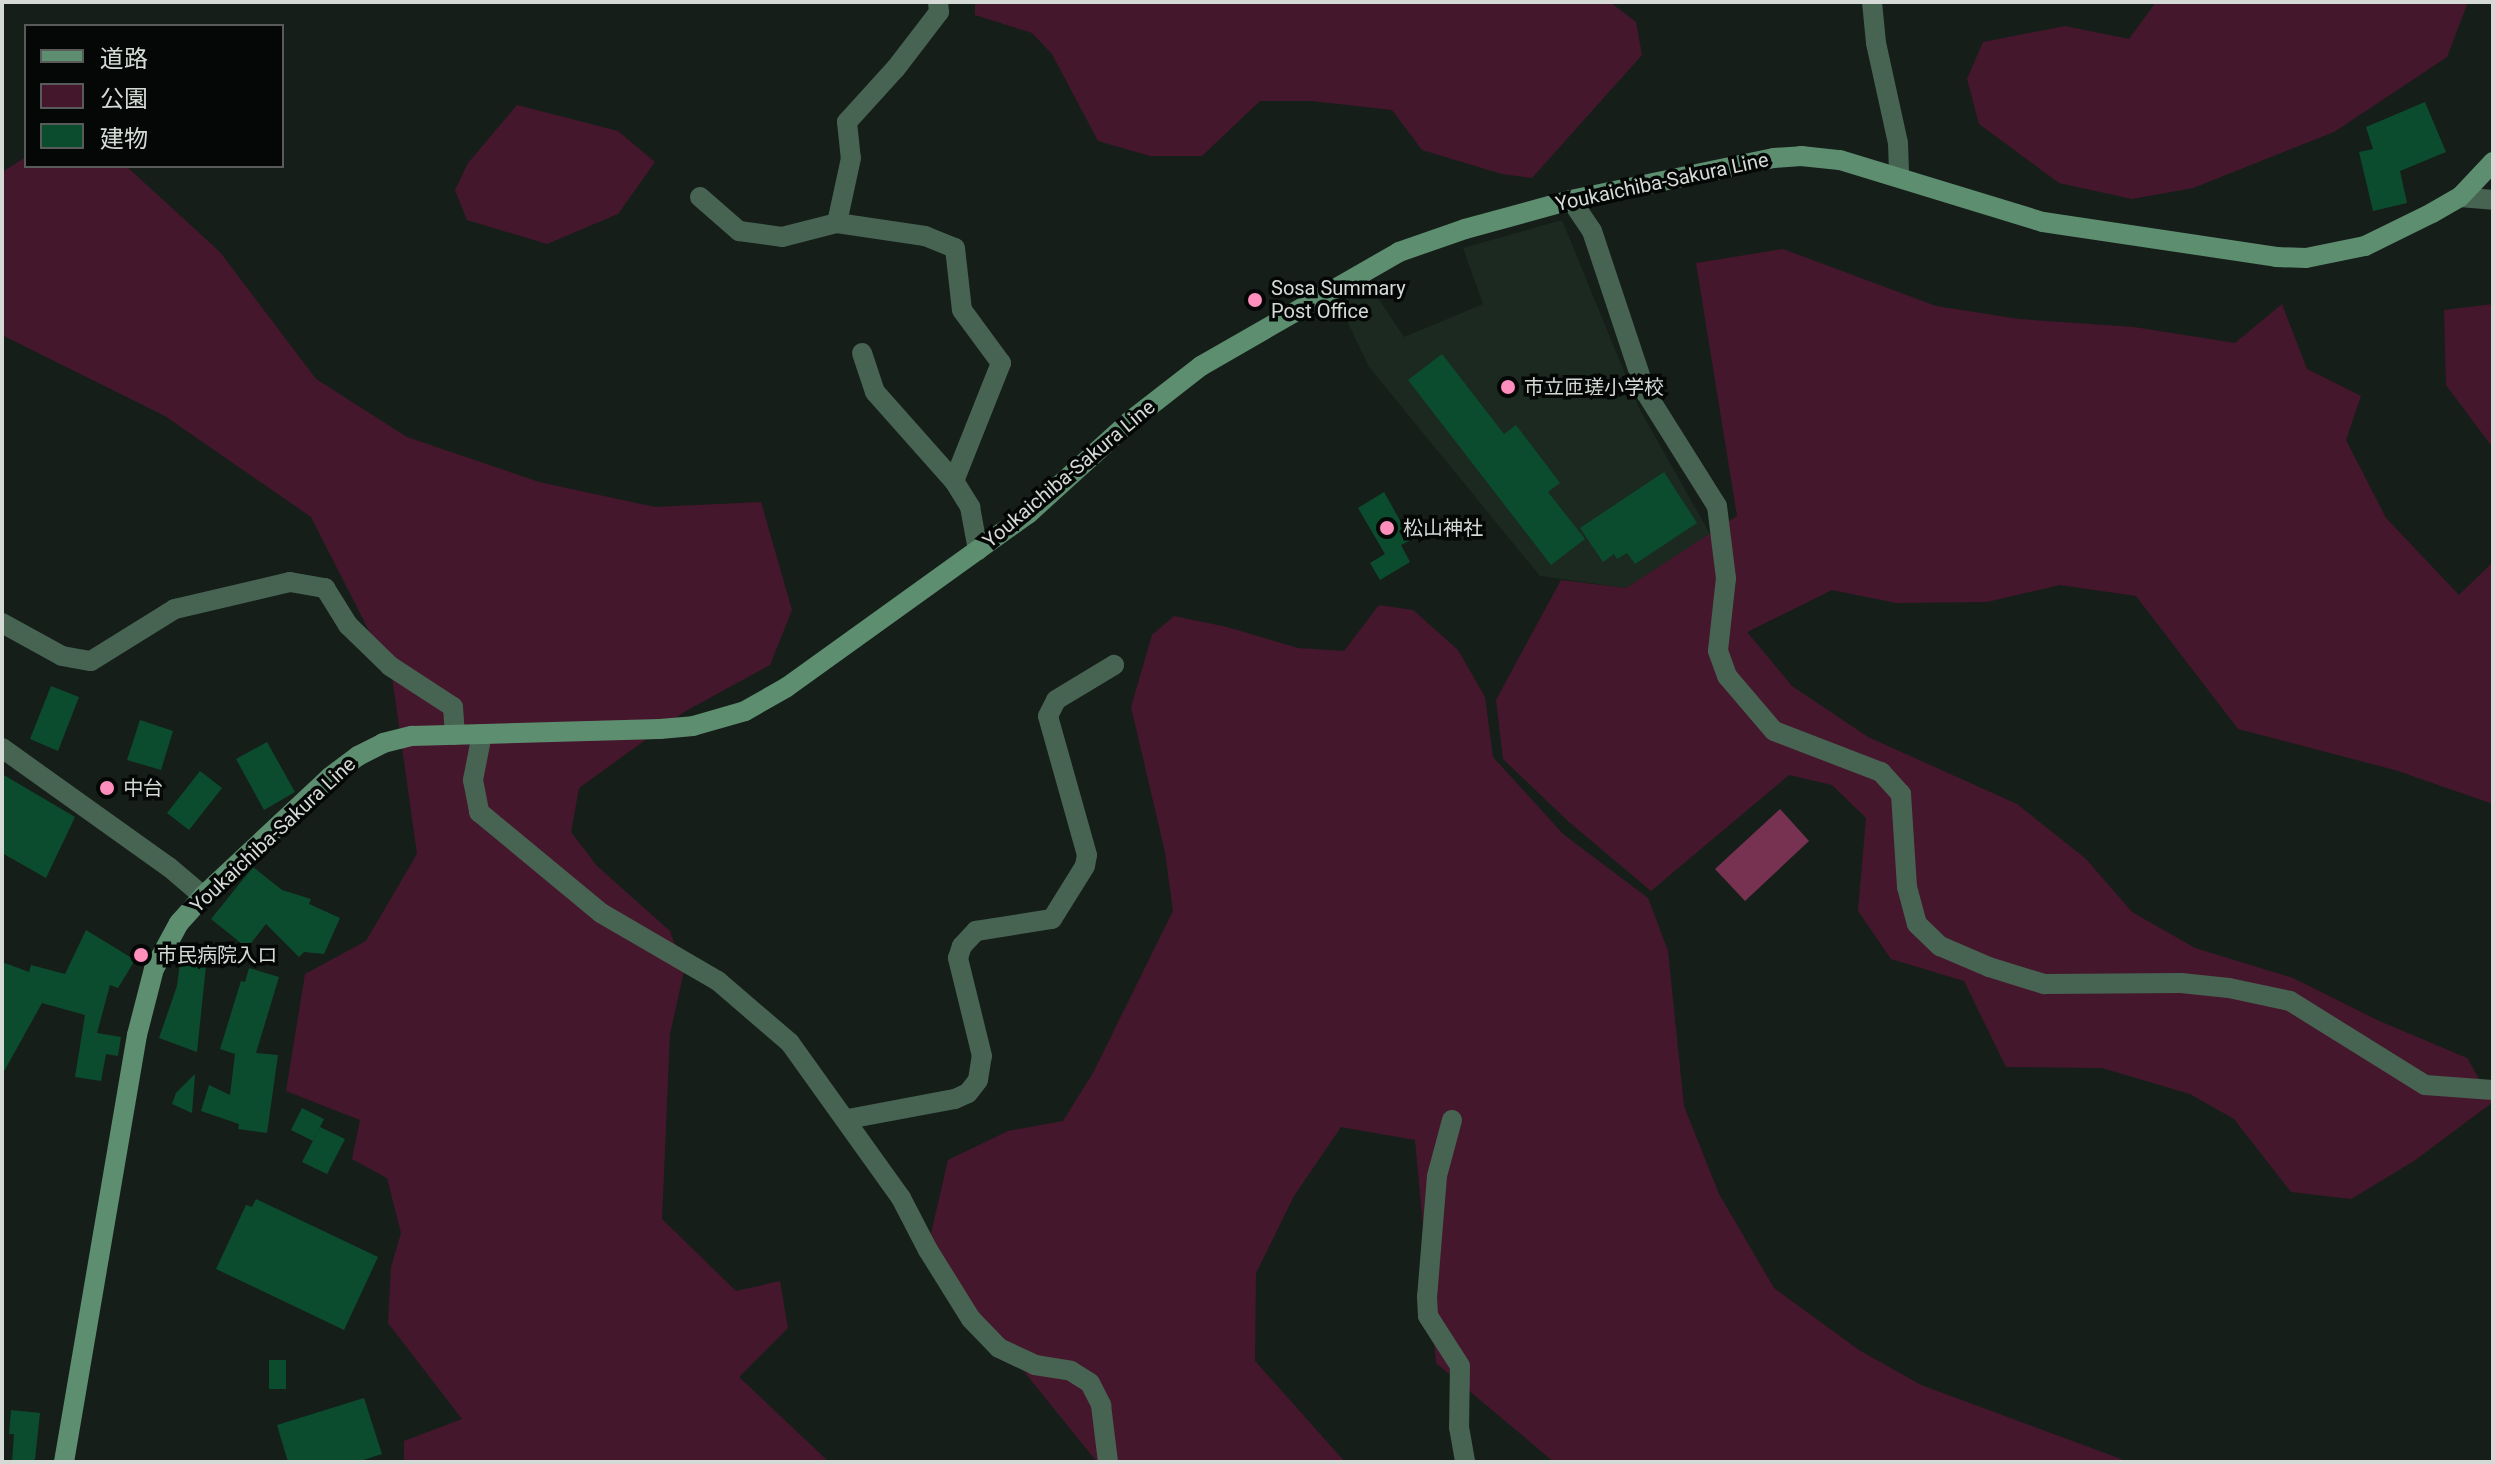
<!DOCTYPE html>
<html>
<head>
<meta charset="utf-8">
<style>
  body { margin:0 }
  #map { position:relative; width:2495px; height:1464px; overflow:hidden; background:#161e19; font-family:Roboto,"Noto Sans JP",sans-serif }
  div>[style] { position:absolute }
  [style*='--x'] { left:calc(var(--x)*1px); top:calc(var(--y)*1px); width:calc(var(--w)*1px); rotate:calc(var(--a)*1deg) }
  .built>* { inset:0; background:#1b2920 }
  .green>* { inset:0; background:#45172c }
  .water>* { inset:0; background:#763250 }
  .building>* { inset:0; background:#0c4c2e }
  .minor>* { height:20px; margin:-10px; padding:0 10px; transform-origin:10px; border-radius:10px; background:#476452 }
  .tertiary>* { height:20px; margin:-10px; padding:0 10px; transform-origin:10px; border-radius:10px; background:#476452 }
  .secondary>* { height:20px; margin:-10px; padding:0 10px; transform-origin:10px; border-radius:10px; background:#5d8e70 }
  .dots>* { width:22px; height:22px; translate:-50% -50%; box-sizing:border-box; border:4px solid #050706; border-radius:50% }
  span { translate:-50% -50%; white-space:nowrap; text-align:center; line-height:1.15; -webkit-text-stroke:7px #050706; paint-order:stroke }
  .street-label { font-size:20px; color:#d5dad6 }
  .poi-label { font-size:20px; color:#d5dad6 }
  .left { translate:0 -50%; text-align:left }
  .frame { position:absolute; inset:0; border:4px solid #d5dad6; pointer-events:none }
  .legend { position:absolute; left:24px; top:24px; width:260px; height:144px; box-sizing:border-box; background:#050706; border:2px solid #585b59; margin:0; padding:10px 14px; list-style:none; font-size:24px; color:#d5dad6 }
  .legend li { display:flex; align-items:center; gap:16px; height:40px }
  .legend b { width:40px; border:2px solid #585b59 }
</style>
</head>
<body>
<div id="map">
  <div class="built">
    <div style="clip-path:polygon(1562px 220px,1639px 408px,1710px 534px,1626px 588px,1540px 576px,1369px 367px,1337px 300px,1368px 283px,1404px 337px,1483px 304px,1463px 248px)"></div>
  </div>
  <div class="green">
    <div style="clip-path:polygon(975px 2px,1610px 2px,1636px 22px,1642px 55px,1532px 178px,1502px 174px,1422px 150px,1392px 110px,1312px 101px,1260px 101px,1202px 156px,1150px 156px,1098px 141px,1052px 54px,1032px 33px,975px 15px)"></div>
    <div style="clip-path:polygon(2156px 2px,2468px 2px,2447px 57px,2334px 132px,2193px 188px,2132px 199px,2059px 183px,1979px 124px,1967px 79px,1983px 42px,2065px 26px,2129px 39px)"></div>
    <div style="clip-path:polygon(517px 105px,618px 131px,655px 162px,618px 214px,547px 244px,467px 220px,455px 190px,468px 163px)"></div>
    <div style="clip-path:polygon(26px 157px,26px 166px,126px 166px,220px 252px,316px 379px,407px 437px,539px 482px,655px 507px,761px 502px,792px 610px,770px 665px,684px 712px,579px 788px,571px 832px,597px 866px,670px 931px,684px 971px,670px 1034px,662px 1219px,736px 1291px,780px 1281px,788px 1328px,739px 1377px,829px 1462px,404px 1462px,404px 1441px,462px 1419px,388px 1323px,391px 1267px,401px 1233px,387px 1178px,352px 1159px,360px 1120px,286px 1091px,305px 974px,366px 941px,417px 854px,392px 676px,311px 517px,165px 416px,2px 335px,2px 172px)"></div>
    <div style="clip-path:polygon(1783px 249px,1936px 306px,2019px 319px,2134px 327px,2235px 343px,2282px 304px,2307px 369px,2361px 396px,2346px 440px,2386px 518px,2459px 595px,2493px 562px,2493px 804px,2395px 770px,2238px 729px,2136px 596px,2060px 585px,1987px 602px,1896px 603px,1832px 590px,1747px 632px,1792px 686px,1868px 737px,2017px 804px,2086px 859px,2132px 912px,2195px 948px,2293px 978px,2377px 1020px,2467px 1058px,2493px 1102px,2414px 1161px,2351px 1199px,2291px 1192px,2234px 1119px,2190px 1094px,2102px 1068px,2006px 1067px,1964px 981px,1891px 959px,1858px 911px,1866px 818px,1832px 785px,1789px 775px,1651px 891px,1569px 822px,1503px 759px,1496px 700px,1561px 580px,1626px 588px,1737px 516px,1696px 263px)"></div>
    <div style="clip-path:polygon(2493px 304px,2493px 448px,2446px 385px,2444px 310px)"></div>
    <div style="clip-path:polygon(1379px 605px,1413px 610px,1458px 650px,1485px 697px,1493px 757px,1563px 834px,1648px 898px,1668px 951px,1684px 1106px,1719px 1194px,1774px 1288px,1859px 1350px,1921px 1385px,2129px 1462px,1554px 1462px,1436px 1363px,1415px 1140px,1341px 1127px,1294px 1196px,1256px 1273px,1255px 1361px,1345px 1462px,1097px 1462px,979px 1316px,929px 1242px,948px 1160px,1008px 1131px,1063px 1121px,1093px 1073px,1173px 911px,1165px 852px,1131px 707px,1152px 635px,1174px 616px,1227px 627px,1298px 648px,1344px 651px)"></div>
  </div>
  <div class="water">
    <div style="clip-path:polygon(1780px 809px,1809px 841px,1745px 901px,1715px 869px)"></div>
  </div>
  <div class="building">
    <div style="clip-path:polygon(2425px 102px,2446px 152px,2400px 171px,2407px 203px,2373px 211px,2359px 152px,2373px 149px,2366px 127px)"></div>
    <div style="clip-path:polygon(1442px 354px,1504px 434px,1516px 425px,1560px 483px,1548px 492px,1585px 539px,1551px 565px,1408px 380px)"></div>
    <div style="clip-path:polygon(1664px 472px,1697px 523px,1635px 564px,1627px 553px,1617px 559px,1614px 554px,1603px 562px,1580px 528px)"></div>
    <div style="clip-path:polygon(1384px 492px,1411px 540px,1401px 545px,1410px 562px,1380px 580px,1370px 563px,1385px 554px,1358px 508px)"></div>
    <div style="clip-path:polygon(51px 686px,79px 697px,58px 751px,30px 739px)"></div>
    <div style="clip-path:polygon(140px 720px,173px 731px,161px 770px,127px 760px)"></div>
    <div style="clip-path:polygon(267px 742px,295px 792px,264px 810px,236px 759px)"></div>
    <div style="clip-path:polygon(200px 771px,222px 788px,189px 830px,167px 813px)"></div>
    <div style="clip-path:polygon(2px 774px,75px 817px,46px 878px,2px 853px)"></div>
    <div style="clip-path:polygon(253px 867px,282px 890px,311px 899px,309px 904px,340px 918px,324px 954px,304px 952px,299px 957px,266px 924px,247px 948px,211px 919px)"></div>
    <div style="clip-path:polygon(86px 930px,135px 960px,118px 988px,110px 985px,97px 1033px,121px 1037px,118px 1056px,106px 1054px,101px 1081px,75px 1077px,85px 1015px,42px 1003px,2px 1075px,2px 962px,29px 972px,31px 965px,65px 974px)"></div>
    <div style="clip-path:polygon(181px 954px,207px 956px,197px 1052px,159px 1038px,177px 986px)"></div>
    <div style="clip-path:polygon(249px 968px,279px 977px,256px 1053px,278px 1055px,267px 1133px,238px 1129px,239px 1124px,201px 1111px,209px 1085px,230px 1095px,235px 1054px,220px 1049px,241px 981px,245px 982px)"></div>
    <div style="clip-path:polygon(195px 1074px,192px 1113px,172px 1104px,176px 1093px)"></div>
    <div style="clip-path:polygon(302px 1108px,324px 1119px,313px 1141px,291px 1130px)"></div>
    <div style="clip-path:polygon(320px 1127px,345px 1139px,327px 1174px,302px 1162px)"></div>
    <div style="clip-path:polygon(256px 1199px,378px 1257px,344px 1330px,216px 1269px,246px 1205px,252px 1207px)"></div>
    <div style="clip-path:polygon(269px 1360px,286px 1360px,286px 1389px,269px 1389px)"></div>
    <div style="clip-path:polygon(364px 1398px,382px 1454px,357px 1462px,288px 1462px,277px 1425px)"></div>
    <div style="clip-path:polygon(11px 1410px,40px 1413px,35px 1459px,31px 1462px,12px 1462px,14px 1434px,9px 1434px)"></div>
  </div>
  <div class="minor">
    <div style="--x:938;--y:2;--w:10;--a:84"></div>
    <div style="--x:939;--y:12;--w:71;--a:127.5"></div>
    <div style="--x:896;--y:68;--w:73;--a:132.2"></div>
    <div style="--x:847;--y:122;--w:36;--a:84"></div>
    <div style="--x:851;--y:158;--w:66;--a:102.2"></div>
    <div style="--x:837;--y:223;--w:89;--a:8.4"></div>
    <div style="--x:925;--y:236;--w:32;--a:22"></div>
    <div style="--x:955;--y:248;--w:62;--a:83.6"></div>
    <div style="--x:962;--y:310;--w:66;--a:53.7"></div>
    <div style="--x:1001;--y:363;--w:127;--a:111.7"></div>
    <div style="--x:1872;--y:2;--w:41;--a:84.4"></div>
    <div style="--x:1876;--y:43;--w:102;--a:77.6"></div>
    <div style="--x:1898;--y:143;--w:33;--a:88"></div>
    <div style="--x:700;--y:197;--w:52;--a:41.1"></div>
    <div style="--x:739;--y:231;--w:43;--a:7.9"></div>
    <div style="--x:782;--y:237;--w:57;--a:-14.3"></div>
    <div style="--x:2460;--y:197;--w:33;--a:5"></div>
    <div style="--x:1571;--y:200;--w:37;--a:56"></div>
    <div style="--x:1592;--y:231;--w:171;--a:71.6"></div>
    <div style="--x:1646;--y:393;--w:133;--a:57.9"></div>
    <div style="--x:1717;--y:506;--w:73;--a:82.9"></div>
    <div style="--x:1726;--y:578;--w:73;--a:96.3"></div>
    <div style="--x:1718;--y:651;--w:27;--a:70"></div>
    <div style="--x:1727;--y:676;--w:72;--a:49.5"></div>
    <div style="--x:1774;--y:731;--w:115;--a:21"></div>
    <div style="--x:1881;--y:772;--w:30;--a:48"></div>
    <div style="--x:1901;--y:794;--w:93;--a:86.3"></div>
    <div style="--x:1907;--y:887;--w:38;--a:75"></div>
    <div style="--x:1917;--y:924;--w:32;--a:44"></div>
    <div style="--x:1940;--y:946;--w:53;--a:23.2"></div>
    <div style="--x:1989;--y:967;--w:58;--a:17.2"></div>
    <div style="--x:2044;--y:984;--w:137;--a:-0.4"></div>
    <div style="--x:2181;--y:983;--w:48;--a:5.9"></div>
    <div style="--x:2229;--y:988;--w:62;--a:12"></div>
    <div style="--x:2290;--y:1001;--w:159;--a:31.9"></div>
    <div style="--x:2425;--y:1085;--w:68;--a:4.2"></div>
    <div style="--x:862;--y:353;--w:41;--a:71.6"></div>
    <div style="--x:875;--y:392;--w:119;--a:48.4"></div>
    <div style="--x:954;--y:481;--w:31;--a:58"></div>
    <div style="--x:970;--y:507;--w:44;--a:79.5"></div>
    <div style="--x:2;--y:623;--w:68;--a:28.8"></div>
    <div style="--x:62;--y:656;--w:29;--a:10"></div>
    <div style="--x:91;--y:661;--w:99;--a:-31.8"></div>
    <div style="--x:175;--y:609;--w:118;--a:-13.2"></div>
    <div style="--x:290;--y:582;--w:36;--a:10"></div>
    <div style="--x:325;--y:588;--w:44;--a:58.1"></div>
    <div style="--x:348;--y:625;--w:59;--a:44.3"></div>
    <div style="--x:390;--y:666;--w:75;--a:33.1"></div>
    <div style="--x:453;--y:707;--w:28;--a:86"></div>
    <div style="--x:482;--y:734;--w:47;--a:101.1"></div>
    <div style="--x:473;--y:780;--w:33;--a:79"></div>
    <div style="--x:479;--y:812;--w:158;--a:39.6"></div>
    <div style="--x:601;--y:913;--w:135;--a:30.2"></div>
    <div style="--x:718;--y:981;--w:95;--a:40.7"></div>
    <div style="--x:790;--y:1043;--w:191;--a:54.4"></div>
    <div style="--x:901;--y:1198;--w:59;--a:62.6"></div>
    <div style="--x:928;--y:1250;--w:81;--a:58.1"></div>
    <div style="--x:971;--y:1319;--w:40;--a:46"></div>
    <div style="--x:999;--y:1348;--w:40;--a:25"></div>
    <div style="--x:1035;--y:1365;--w:36;--a:9"></div>
    <div style="--x:1071;--y:1371;--w:22;--a:32"></div>
    <div style="--x:1090;--y:1383;--w:25;--a:63"></div>
    <div style="--x:1101;--y:1405;--w:57;--a:83"></div>
    <div style="--x:848;--y:1119;--w:109;--a:-10.6"></div>
    <div style="--x:955;--y:1099;--w:14;--a:-25"></div>
    <div style="--x:968;--y:1093;--w:16;--a:-52"></div>
    <div style="--x:978;--y:1080;--w:24;--a:-81"></div>
    <div style="--x:982;--y:1056;--w:101;--a:-103.8"></div>
    <div style="--x:958;--y:958;--w:13;--a:-72"></div>
    <div style="--x:962;--y:946;--w:21;--a:-47"></div>
    <div style="--x:976;--y:931;--w:77;--a:-9"></div>
    <div style="--x:1052;--y:919;--w:62;--a:-58.1"></div>
    <div style="--x:1085;--y:866;--w:11;--a:-80"></div>
    <div style="--x:1087;--y:855;--w:144;--a:-105.7"></div>
    <div style="--x:1048;--y:716;--w:18;--a:-63"></div>
    <div style="--x:1056;--y:700;--w:68;--a:-31.1"></div>
    <div style="--x:1452;--y:1120;--w:58;--a:105"></div>
    <div style="--x:1437;--y:1176;--w:121;--a:94.7"></div>
    <div style="--x:1427;--y:1297;--w:19;--a:87"></div>
    <div style="--x:1428;--y:1316;--w:59;--a:57.4"></div>
    <div style="--x:1460;--y:1366;--w:61;--a:90.9"></div>
    <div style="--x:1459;--y:1427;--w:36;--a:80"></div>
  </div>
  <div class="tertiary">
    <div style="--x:2;--y:748;--w:205;--a:35.5"></div>
    <div style="--x:169;--y:867;--w:45;--a:40.5"></div>
  </div>
  <div class="secondary">
    <div style="--x:64;--y:1462;--w:433;--a:-80.3"></div>
    <div style="--x:137;--y:1035;--w:68;--a:-75.6"></div>
    <div style="--x:154;--y:969;--w:52;--a:-61.5"></div>
    <div style="--x:179;--y:923;--w:36;--a:-48"></div>
    <div style="--x:203;--y:896;--w:174;--a:-43.1"></div>
    <div style="--x:330;--y:777;--w:35;--a:-37"></div>
    <div style="--x:358;--y:756;--w:28;--a:-27"></div>
    <div style="--x:383;--y:743;--w:30;--a:-14"></div>
    <div style="--x:412;--y:736;--w:248;--a:-1.6"></div>
    <div style="--x:660;--y:729;--w:33;--a:-5"></div>
    <div style="--x:693;--y:726;--w:54;--a:-16.1"></div>
    <div style="--x:745;--y:711;--w:48;--a:-29.7"></div>
    <div style="--x:787;--y:687;--w:297;--a:-35.7"></div>
    <div style="--x:1028;--y:514;--w:137;--a:-42.3"></div>
    <div style="--x:1129;--y:422;--w:91;--a:-37.9"></div>
    <div style="--x:1201;--y:366;--w:228;--a:-29.9"></div>
    <div style="--x:1399;--y:252;--w:70;--a:-19.2"></div>
    <div style="--x:1465;--y:229;--w:110;--a:-15.3"></div>
    <div style="--x:1571;--y:200;--w:207;--a:-11.7"></div>
    <div style="--x:1774;--y:158;--w:27;--a:-4"></div>
    <div style="--x:1801;--y:156;--w:39;--a:6"></div>
    <div style="--x:1840;--y:160;--w:212;--a:17"></div>
    <div style="--x:2043;--y:222;--w:236;--a:8.5"></div>
    <div style="--x:2276;--y:257;--w:30;--a:2"></div>
    <div style="--x:2306;--y:258;--w:60;--a:-11.5"></div>
    <div style="--x:2365;--y:246;--w:75;--a:-26.2"></div>
    <div style="--x:2432;--y:213;--w:32;--a:-30"></div>
    <div style="--x:2460;--y:197;--w:48;--a:-46.7"></div>
  </div>
  <div class="dots">
    <div style="left:1255px;top:300px;background:#fe8ebc"></div>
    <div style="left:1508px;top:387px;background:#fe8ebc"></div>
    <div style="left:1387px;top:528px;background:#fe8ebc"></div>
    <div style="left:107px;top:788px;background:#fe8ebc"></div>
    <div style="left:141px;top:955px;background:#fe8ebc"></div>
  </div>
  <div class="street-label">
    <span style="left:1662px;top:182px;rotate:-12deg">Youkaichiba-Sakura Line</span>
    <span style="left:1069px;top:474px;rotate:-40deg">Youkaichiba-Sakura Line</span>
    <span style="left:273px;top:835px;rotate:-43deg">Youkaichiba-Sakura Line</span>
  </div>
  <div class="poi-label">
    <span class="left" style="left:1271px;top:300px">Sosa Summary<br>Post Office</span>
    <span class="left" style="left:1524px;top:387px">市立匝瑳小学校</span>
    <span class="left" style="left:1403px;top:528px">松山神社</span>
    <span class="left" style="left:123px;top:788px">中台</span>
    <span class="left" style="left:157px;top:955px">市民病院入ロ</span>
  </div>
  <div class="frame"></div>
  <ul class="legend">
  <li><b style="height:10px;background:#5d8e70"></b>道路</li>
  <li><b style="height:22px;background:#45172c"></b>公園</li>
  <li><b style="height:22px;background:#0c4c2e"></b>建物</li>
  </ul>
</div>
</body>
</html>
